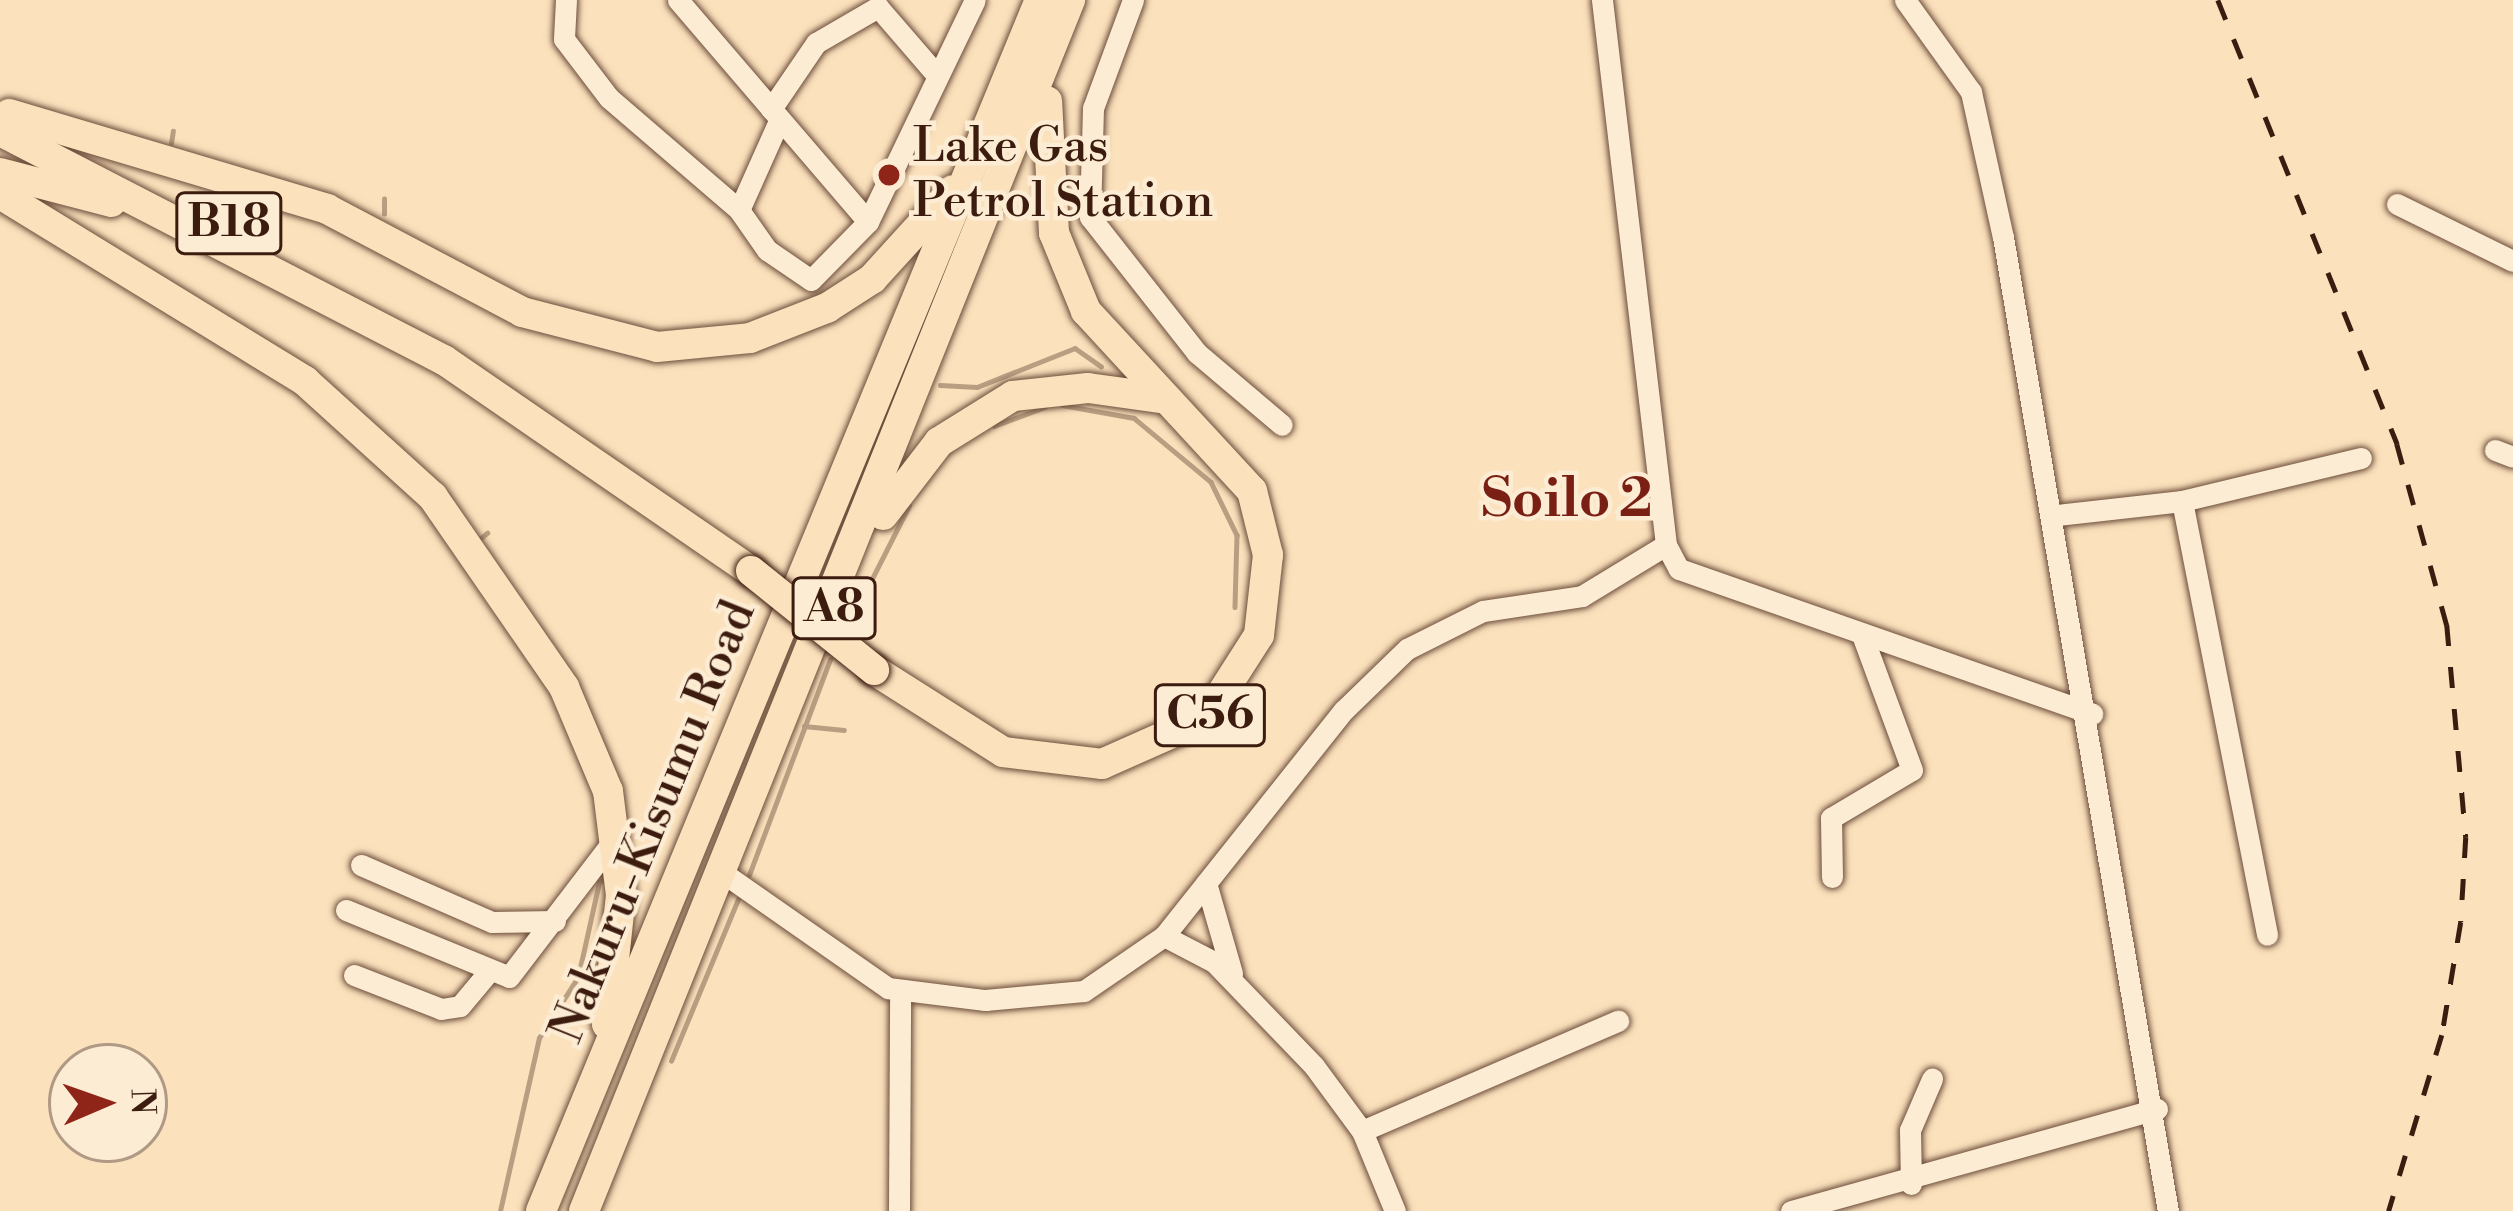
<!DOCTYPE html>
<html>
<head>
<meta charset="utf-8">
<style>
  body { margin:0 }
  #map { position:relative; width:2513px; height:1211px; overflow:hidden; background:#fbe1bc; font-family:"Libre Bodoni",serif }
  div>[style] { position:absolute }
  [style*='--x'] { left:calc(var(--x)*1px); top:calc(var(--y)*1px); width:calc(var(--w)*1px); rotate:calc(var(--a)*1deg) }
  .stream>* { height:4.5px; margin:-2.25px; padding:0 2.25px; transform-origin:2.25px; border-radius:2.25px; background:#ba9e82 }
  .roads { filter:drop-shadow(0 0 3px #6c4d3b) drop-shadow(0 0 3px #6c4d3b) }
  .minor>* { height:21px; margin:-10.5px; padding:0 10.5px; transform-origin:10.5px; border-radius:10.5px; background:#fcecd3 }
  .highway>* { height:30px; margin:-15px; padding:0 15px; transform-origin:15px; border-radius:15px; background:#fbe1bc }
  .rail>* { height:4.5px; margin-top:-2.25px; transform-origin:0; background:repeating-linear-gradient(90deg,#3d1c10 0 21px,transparent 0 42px) }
  .bridges { filter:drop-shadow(0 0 3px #3d1c10) drop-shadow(0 0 3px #3d1c10) }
  .highway-bridge>* { height:30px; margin:-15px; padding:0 15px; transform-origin:15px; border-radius:15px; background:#fbe1bc }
  .dots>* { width:33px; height:33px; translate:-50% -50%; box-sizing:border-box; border:6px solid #fcecd3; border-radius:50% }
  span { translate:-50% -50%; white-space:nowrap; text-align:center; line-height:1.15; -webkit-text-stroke:9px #fcecd3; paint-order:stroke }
  .shield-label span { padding:3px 9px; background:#fcecd3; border:3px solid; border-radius:9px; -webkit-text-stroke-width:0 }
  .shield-label { font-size:45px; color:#3d1c10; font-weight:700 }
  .poi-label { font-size:48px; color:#3d1c10 }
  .left { translate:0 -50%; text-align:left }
  .street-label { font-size:48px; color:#3d1c10 }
  .quarter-label { font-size:54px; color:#7a1f14; font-weight:700 }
  .north { position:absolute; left:48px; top:1043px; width:120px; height:120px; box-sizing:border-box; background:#fcecd3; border:3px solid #b09985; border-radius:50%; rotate:88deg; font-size:33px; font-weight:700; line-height:48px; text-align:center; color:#3d1c10 }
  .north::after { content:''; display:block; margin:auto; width:42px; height:54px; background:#8f2418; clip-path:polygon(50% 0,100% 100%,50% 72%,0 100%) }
</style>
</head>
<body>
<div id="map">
  <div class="stream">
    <div style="--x:171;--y:143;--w:12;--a:-81"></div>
    <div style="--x:384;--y:214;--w:15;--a:-90"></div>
    <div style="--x:940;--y:385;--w:37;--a:3"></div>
    <div style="--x:977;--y:387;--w:105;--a:-21.7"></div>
    <div style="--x:1075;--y:348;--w:32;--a:35"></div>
    <div style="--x:1062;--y:405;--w:73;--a:10.2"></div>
    <div style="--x:1134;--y:418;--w:100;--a:39.7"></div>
    <div style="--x:1211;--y:482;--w:59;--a:63.9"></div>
    <div style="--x:1237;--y:535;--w:72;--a:91.6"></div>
    <div style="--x:994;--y:426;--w:54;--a:-20.4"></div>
    <div style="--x:481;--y:538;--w:8;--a:-40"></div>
    <div style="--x:847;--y:628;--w:137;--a:-63.1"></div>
    <div style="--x:804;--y:726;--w:40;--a:5.7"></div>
    <div style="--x:634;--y:872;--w:13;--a:-9"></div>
    <div style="--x:749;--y:875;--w:230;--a:-69.4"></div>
    <div style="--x:671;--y:1061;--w:175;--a:-67.5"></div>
    <div style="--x:500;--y:1211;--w:177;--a:-77.3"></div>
    <div style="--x:539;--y:1038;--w:72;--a:-57.4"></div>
    <div style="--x:578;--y:977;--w:97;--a:-77.5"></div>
    <div style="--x:599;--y:882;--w:11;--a:-22"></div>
  </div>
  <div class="roads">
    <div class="minor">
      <div style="--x:566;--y:0;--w:39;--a:93"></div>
      <div style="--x:564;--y:39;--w:74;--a:52.7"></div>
      <div style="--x:609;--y:98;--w:172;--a:40.7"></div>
      <div style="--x:678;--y:0;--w:292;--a:49.4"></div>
      <div style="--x:1133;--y:0;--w:115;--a:110.3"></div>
      <div style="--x:1093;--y:108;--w:109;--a:91.6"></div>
      <div style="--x:1090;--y:217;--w:173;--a:51.8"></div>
      <div style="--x:1197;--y:353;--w:111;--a:40.3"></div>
      <div style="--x:1602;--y:0;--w:549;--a:83.3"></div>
      <div style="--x:1666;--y:545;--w:27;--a:62"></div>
      <div style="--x:1679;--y:569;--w:438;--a:19.3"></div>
      <div style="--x:1905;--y:0;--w:113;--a:54.3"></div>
      <div style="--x:1971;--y:92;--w:148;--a:77.6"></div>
      <div style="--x:2003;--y:237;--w:988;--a:80.39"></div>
      <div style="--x:771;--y:109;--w:80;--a:-55.7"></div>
      <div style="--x:816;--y:43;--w:72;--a:-30.1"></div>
      <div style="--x:878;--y:7;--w:87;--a:49.2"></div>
      <div style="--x:778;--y:123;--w:95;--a:114.1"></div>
      <div style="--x:739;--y:210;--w:49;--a:55"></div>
      <div style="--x:767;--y:250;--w:53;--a:34.3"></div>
      <div style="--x:811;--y:280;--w:81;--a:-45.5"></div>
      <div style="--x:868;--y:222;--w:246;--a:-64.3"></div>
      <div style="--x:2397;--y:204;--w:129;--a:26.2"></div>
      <div style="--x:2495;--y:450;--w:19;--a:21"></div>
      <div style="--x:2182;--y:501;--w:442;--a:78.9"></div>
      <div style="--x:2057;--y:515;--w:126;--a:-6.4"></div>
      <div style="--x:2182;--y:501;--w:184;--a:-13.5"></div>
      <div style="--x:361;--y:865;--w:143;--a:23.5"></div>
      <div style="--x:492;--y:922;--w:63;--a:-0.9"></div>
      <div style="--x:726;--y:875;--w:198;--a:34.9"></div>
      <div style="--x:888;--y:988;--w:98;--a:7.1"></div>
      <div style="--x:985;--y:1000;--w:99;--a:-5.2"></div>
      <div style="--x:1084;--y:991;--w:97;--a:-34.5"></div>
      <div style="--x:1164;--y:936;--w:289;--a:-51.5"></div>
      <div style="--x:1344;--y:710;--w:88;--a:-44.1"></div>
      <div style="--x:1407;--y:649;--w:85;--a:-26.6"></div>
      <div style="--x:1483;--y:611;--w:100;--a:-8.6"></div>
      <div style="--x:1582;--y:596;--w:98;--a:-31.3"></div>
      <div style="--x:1832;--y:877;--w:59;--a:-91"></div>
      <div style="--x:1831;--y:818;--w:94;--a:-30.7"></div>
      <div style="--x:1912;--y:770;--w:144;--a:-110.3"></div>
      <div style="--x:1206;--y:883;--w:94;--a:73.9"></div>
      <div style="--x:346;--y:910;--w:176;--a:22.3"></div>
      <div style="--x:509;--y:977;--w:176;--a:-52.6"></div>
      <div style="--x:1164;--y:936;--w:56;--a:27.5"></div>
      <div style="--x:1214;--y:962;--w:144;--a:46.1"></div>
      <div style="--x:1314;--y:1066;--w:81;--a:53.6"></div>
      <div style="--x:1362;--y:1131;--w:87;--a:67.6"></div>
      <div style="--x:354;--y:975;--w:93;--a:21.3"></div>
      <div style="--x:441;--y:1009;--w:19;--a:-9"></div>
      <div style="--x:460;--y:1006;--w:40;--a:-50"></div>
      <div style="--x:1362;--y:1131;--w:279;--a:-23.3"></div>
      <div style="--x:1911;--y:1184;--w:54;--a:-91.1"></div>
      <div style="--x:1910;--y:1130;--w:56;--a:-66.7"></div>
      <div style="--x:899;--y:1211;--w:219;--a:-89.7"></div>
      <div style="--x:1791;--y:1211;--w:380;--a:-15.6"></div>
    </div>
    <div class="highway">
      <div style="--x:9;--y:114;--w:332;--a:16.6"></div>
      <div style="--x:327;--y:209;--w:221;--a:27.8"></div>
      <div style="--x:522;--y:312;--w:139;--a:14.5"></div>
      <div style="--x:657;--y:347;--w:93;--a:-5.5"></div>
      <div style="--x:750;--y:338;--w:83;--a:-21.3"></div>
      <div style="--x:827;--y:308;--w:54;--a:-32.8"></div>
      <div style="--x:872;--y:279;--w:120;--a:-47.7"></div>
      <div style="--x:0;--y:131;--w:500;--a:27.3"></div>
      <div style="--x:444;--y:360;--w:373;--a:34.5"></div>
      <div style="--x:0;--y:173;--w:115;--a:14.6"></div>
      <div style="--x:0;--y:194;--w:358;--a:31.5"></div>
      <div style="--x:305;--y:381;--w:173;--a:42.2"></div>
      <div style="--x:433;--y:497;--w:231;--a:55.4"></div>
      <div style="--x:564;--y:687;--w:113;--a:67.1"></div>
      <div style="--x:608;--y:791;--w:105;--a:82.9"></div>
      <div style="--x:621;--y:895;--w:130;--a:96.2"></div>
      <div style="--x:883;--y:515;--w:92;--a:-52.5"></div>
      <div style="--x:939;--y:442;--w:87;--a:-31.9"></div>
      <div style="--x:1013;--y:396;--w:75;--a:-6.1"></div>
      <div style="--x:1088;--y:388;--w:74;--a:7.8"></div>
      <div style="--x:874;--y:670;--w:153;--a:32.4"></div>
      <div style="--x:1003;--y:752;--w:100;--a:6.9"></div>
      <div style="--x:1102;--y:764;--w:114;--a:-23.9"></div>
      <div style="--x:1206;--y:718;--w:98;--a:-57.4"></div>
      <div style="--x:1259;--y:635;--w:81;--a:-83.6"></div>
      <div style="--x:1268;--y:555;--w:66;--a:-104"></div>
      <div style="--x:1252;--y:491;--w:245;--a:-132.7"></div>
      <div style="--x:1086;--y:311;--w:84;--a:-112.3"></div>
      <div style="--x:1054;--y:233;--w:132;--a:-93"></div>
      <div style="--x:541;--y:1211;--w:1310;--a:-67.61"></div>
      <div style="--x:584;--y:1211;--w:1305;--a:-68.13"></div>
    </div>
  </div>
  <div class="rail">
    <div style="--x:2218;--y:0;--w:479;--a:68"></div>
    <div style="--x:2397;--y:444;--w:188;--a:74.6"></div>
    <div style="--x:2447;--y:625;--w:213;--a:84.9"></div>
    <div style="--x:2466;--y:837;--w:85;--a:93.4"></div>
    <div style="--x:2461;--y:922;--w:115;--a:99.5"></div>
    <div style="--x:2442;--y:1035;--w:184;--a:106.8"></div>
  </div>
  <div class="bridges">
    <div class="highway-bridge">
      <div style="--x:751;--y:571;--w:158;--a:38.8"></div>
    </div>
  </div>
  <div class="dots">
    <div style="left:889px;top:175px;background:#8f2418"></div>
  </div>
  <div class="shield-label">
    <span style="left:229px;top:223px">B18</span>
    <span style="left:834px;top:608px">A8</span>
    <span style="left:1210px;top:715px">C56</span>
  </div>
  <div class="poi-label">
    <span class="left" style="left:913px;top:175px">Lake Gas<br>Petrol Station</span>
  </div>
  <div class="street-label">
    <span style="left:654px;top:822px;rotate:-68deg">Nakuru-Kisumu Road</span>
  </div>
  <div class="quarter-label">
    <span style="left:1567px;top:500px">Soilo 2</span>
  </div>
  <div class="north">N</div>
</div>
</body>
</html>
